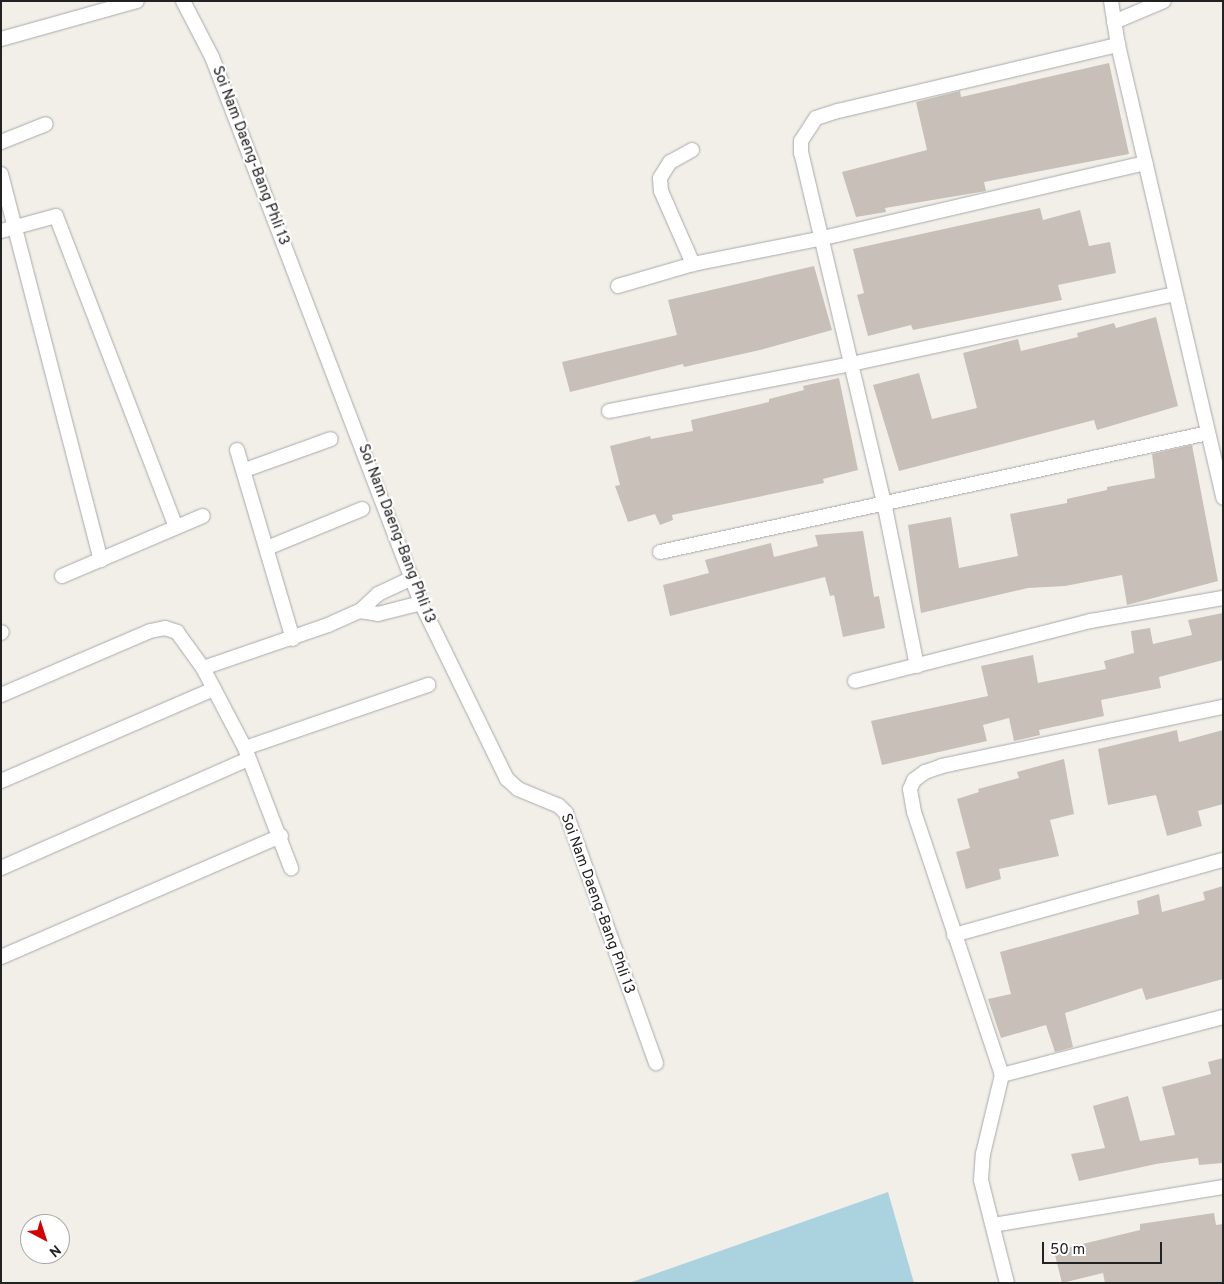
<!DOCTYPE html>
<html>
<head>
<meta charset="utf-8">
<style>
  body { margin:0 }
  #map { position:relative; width:1224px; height:1284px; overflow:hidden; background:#f2efe9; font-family:Overpass,sans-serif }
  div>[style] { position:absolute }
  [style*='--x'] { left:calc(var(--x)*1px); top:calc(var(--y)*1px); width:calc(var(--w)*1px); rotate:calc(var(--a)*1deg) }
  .water>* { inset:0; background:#aad3df }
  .building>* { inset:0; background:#c7bfb8 }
  .roads { filter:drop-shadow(0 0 1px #a9a9a9) drop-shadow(0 0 1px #a9a9a9) }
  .street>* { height:14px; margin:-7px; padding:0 7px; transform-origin:7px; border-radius:7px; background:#fff }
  span { translate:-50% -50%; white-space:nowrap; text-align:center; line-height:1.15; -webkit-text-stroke:4.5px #fff; paint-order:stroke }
  .street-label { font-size:15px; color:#222 }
  .frame { position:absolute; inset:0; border:2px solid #222; pointer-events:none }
  .north { position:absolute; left:20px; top:1214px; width:50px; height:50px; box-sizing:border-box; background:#fff; border:1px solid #a7a7a7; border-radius:50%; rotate:140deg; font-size:14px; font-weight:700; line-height:20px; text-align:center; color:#222 }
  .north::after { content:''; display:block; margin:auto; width:18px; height:22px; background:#d40000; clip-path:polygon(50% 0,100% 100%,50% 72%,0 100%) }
  .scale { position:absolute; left:1042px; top:1242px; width:120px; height:22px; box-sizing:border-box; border:2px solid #222; border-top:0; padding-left:6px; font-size:15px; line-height:18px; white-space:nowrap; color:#222; -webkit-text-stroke:4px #fff; paint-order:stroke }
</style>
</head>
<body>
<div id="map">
  <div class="water">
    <div style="clip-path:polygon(888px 1192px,914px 1283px,629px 1283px)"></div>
  </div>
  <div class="building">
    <div style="clip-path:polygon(1109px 63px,1129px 154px,984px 182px,986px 191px,885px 208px,886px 212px,856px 217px,842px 172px,927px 150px,916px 102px,960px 91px,961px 97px)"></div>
    <div style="clip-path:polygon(1040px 208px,1043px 220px,1080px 210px,1089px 246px,1110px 242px,1116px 273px,1058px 285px,1062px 300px,913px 330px,911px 325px,868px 336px,857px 295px,864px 293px,853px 249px)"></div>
    <div style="clip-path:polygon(814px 266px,832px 330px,760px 350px,684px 367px,683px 364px,570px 392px,562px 362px,677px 335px,668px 300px)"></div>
    <div style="clip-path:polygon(1156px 317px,1178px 406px,1097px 430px,1094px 420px,899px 471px,873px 385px,919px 373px,932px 419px,977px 408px,963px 353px,1018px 339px,1021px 351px,1078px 337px,1077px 333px,1114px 323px,1116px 328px)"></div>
    <div style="clip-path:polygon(839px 378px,858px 470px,823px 479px,824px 483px,672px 515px,673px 520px,660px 525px,655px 514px,628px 522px,615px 486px,620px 485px,610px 446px,650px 436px,651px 439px,693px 431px,691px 420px,769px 402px,769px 399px,804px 390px,803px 386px)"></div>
    <div style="clip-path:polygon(1192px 445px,1218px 581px,1127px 605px,1122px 575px,1065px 586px,1028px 588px,921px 613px,908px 525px,951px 517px,959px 568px,1018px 556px,1010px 514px,1067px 503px,1067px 499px,1107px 490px,1107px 487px,1155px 478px,1152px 454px)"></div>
    <div style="clip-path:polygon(863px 531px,874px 597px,879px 596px,885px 628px,843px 637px,834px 595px,830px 596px,825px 577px,670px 616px,663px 585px,709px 573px,705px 560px,771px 543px,774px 557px,818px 546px,815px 535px)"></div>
    <div style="clip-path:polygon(1223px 613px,1223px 660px,1159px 677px,1161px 688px,1101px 700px,1104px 716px,1039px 730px,1040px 735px,1014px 741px,1009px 718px,983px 725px,987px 741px,882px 765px,871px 721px,988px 696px,981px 666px,1033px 655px,1038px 683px,1106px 669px,1104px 661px,1134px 653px,1131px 631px,1150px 628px,1153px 644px,1192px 635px,1188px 620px)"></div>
    <div style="clip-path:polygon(1177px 730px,1179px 742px,1223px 730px,1223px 804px,1198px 811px,1202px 826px,1167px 836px,1156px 795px,1108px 805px,1098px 749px)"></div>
    <div style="clip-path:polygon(1064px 759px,1074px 814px,1050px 820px,1059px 856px,999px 869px,1001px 879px,966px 889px,956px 852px,970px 848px,957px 799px,979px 792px,978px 789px,1019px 778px,1017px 772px)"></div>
    <div style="clip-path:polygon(1223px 886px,1223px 979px,1146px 1000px,1142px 988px,1065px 1013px,1073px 1047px,1063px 1050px,1055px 1052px,1046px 1025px,1001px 1038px,988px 999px,1011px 994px,1000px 952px,1139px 914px,1137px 901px,1159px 894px,1162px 912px,1205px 900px,1203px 892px)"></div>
    <div style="clip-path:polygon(1223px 1058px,1223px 1163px,1199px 1165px,1198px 1158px,1156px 1164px,1079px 1181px,1071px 1154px,1105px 1148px,1093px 1106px,1128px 1096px,1140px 1141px,1175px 1135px,1162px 1087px,1211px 1074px,1208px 1062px)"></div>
    <div style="clip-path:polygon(1214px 1213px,1216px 1225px,1223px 1224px,1223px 1283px,1105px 1283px,1103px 1273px,1062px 1283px,1054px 1251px,1140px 1230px,1140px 1224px)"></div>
  </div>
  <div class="roads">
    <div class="street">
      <div style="--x:183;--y:1;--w:63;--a:62.6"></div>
      <div style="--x:212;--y:57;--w:585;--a:69.05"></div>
      <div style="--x:421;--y:603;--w:196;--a:64"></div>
      <div style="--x:507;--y:779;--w:15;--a:42"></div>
      <div style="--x:518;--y:789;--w:44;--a:22.5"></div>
      <div style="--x:559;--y:806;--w:10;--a:45"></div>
      <div style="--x:566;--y:813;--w:266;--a:70.2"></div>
      <div style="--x:1111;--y:1;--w:45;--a:81"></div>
      <div style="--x:1118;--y:45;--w:465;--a:76.9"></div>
      <div style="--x:1114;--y:22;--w:54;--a:-22.8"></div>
      <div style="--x:1;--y:39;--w:141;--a:-15.6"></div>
      <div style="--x:1;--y:142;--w:48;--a:-21.8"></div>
      <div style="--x:692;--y:150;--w:25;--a:151"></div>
      <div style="--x:670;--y:162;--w:19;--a:122"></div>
      <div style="--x:660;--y:178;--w:13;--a:86"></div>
      <div style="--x:661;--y:191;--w:80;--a:66.3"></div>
      <div style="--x:1;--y:174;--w:399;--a:75.5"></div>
      <div style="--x:1;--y:231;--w:57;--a:-15.3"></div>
      <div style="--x:56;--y:216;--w:333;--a:68.9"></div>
      <div style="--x:618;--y:286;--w:78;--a:-16.3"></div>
      <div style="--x:693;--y:264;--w:133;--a:-11.3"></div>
      <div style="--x:823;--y:238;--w:331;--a:-13.1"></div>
      <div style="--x:609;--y:411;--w:247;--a:-11"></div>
      <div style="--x:851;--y:364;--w:330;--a:-12.2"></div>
      <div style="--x:237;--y:450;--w:197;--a:73.5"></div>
      <div style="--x:245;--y:470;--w:91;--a:-19.8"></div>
      <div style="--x:267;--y:548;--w:103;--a:-22.3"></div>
      <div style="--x:660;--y:552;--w:561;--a:-12.25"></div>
      <div style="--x:62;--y:576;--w:153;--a:-23.1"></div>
      <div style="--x:360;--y:611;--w:18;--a:9"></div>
      <div style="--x:378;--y:614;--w:44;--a:-14.3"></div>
      <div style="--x:1;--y:633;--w:1;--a:-45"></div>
      <div style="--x:917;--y:666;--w:166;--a:-101.4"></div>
      <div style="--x:884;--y:503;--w:360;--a:-103.3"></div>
      <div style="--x:801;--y:153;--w:12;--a:-90"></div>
      <div style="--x:801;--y:141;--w:27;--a:-57"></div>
      <div style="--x:816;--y:118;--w:23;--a:-18"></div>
      <div style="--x:838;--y:111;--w:288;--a:-13.3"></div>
      <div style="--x:203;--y:668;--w:132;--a:-19"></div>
      <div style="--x:328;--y:625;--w:35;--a:-24"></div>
      <div style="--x:360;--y:611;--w:25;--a:-43"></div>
      <div style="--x:378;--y:594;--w:35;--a:-25"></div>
      <div style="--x:855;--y:681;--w:244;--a:-14.3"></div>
      <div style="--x:1091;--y:621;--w:134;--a:-9.9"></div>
      <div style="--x:1;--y:695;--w:162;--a:-23.2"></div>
      <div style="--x:150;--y:631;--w:15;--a:-11"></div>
      <div style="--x:165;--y:628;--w:13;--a:18"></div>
      <div style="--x:177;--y:632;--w:44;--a:54.2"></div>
      <div style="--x:203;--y:668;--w:90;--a:62.3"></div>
      <div style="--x:245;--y:748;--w:129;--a:69"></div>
      <div style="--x:245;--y:748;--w:194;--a:-19"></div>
      <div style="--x:1;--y:781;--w:232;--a:-23.4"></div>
      <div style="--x:1;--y:868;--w:270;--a:-23.8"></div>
      <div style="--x:954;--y:935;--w:279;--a:-15.6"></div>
      <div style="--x:1;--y:957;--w:305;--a:-23.4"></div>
      <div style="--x:1002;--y:1075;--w:228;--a:-14.7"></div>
      <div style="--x:993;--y:1225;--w:233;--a:-9.4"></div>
      <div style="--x:1007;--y:1283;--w:106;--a:-104.2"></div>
      <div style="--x:981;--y:1180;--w:26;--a:-86"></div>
      <div style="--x:983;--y:1154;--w:81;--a:-76.5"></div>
      <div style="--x:1002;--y:1075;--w:277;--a:-108.5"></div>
      <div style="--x:914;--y:812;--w:23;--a:-100"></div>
      <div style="--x:910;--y:789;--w:10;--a:-66"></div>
      <div style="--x:914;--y:780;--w:14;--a:-36"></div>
      <div style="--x:925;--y:772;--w:18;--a:-19"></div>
      <div style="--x:942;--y:766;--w:287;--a:-11.9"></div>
    </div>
  </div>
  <div class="street-label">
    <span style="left:250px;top:156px;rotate:69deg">Soi Nam Daeng-Bang Phli 13</span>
    <span style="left:396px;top:534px;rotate:69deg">Soi Nam Daeng-Bang Phli 13</span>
    <span style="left:597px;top:904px;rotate:70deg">Soi Nam Daeng-Bang Phli 13</span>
  </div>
  <div class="frame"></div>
  <div class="north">N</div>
  <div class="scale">50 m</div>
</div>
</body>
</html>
